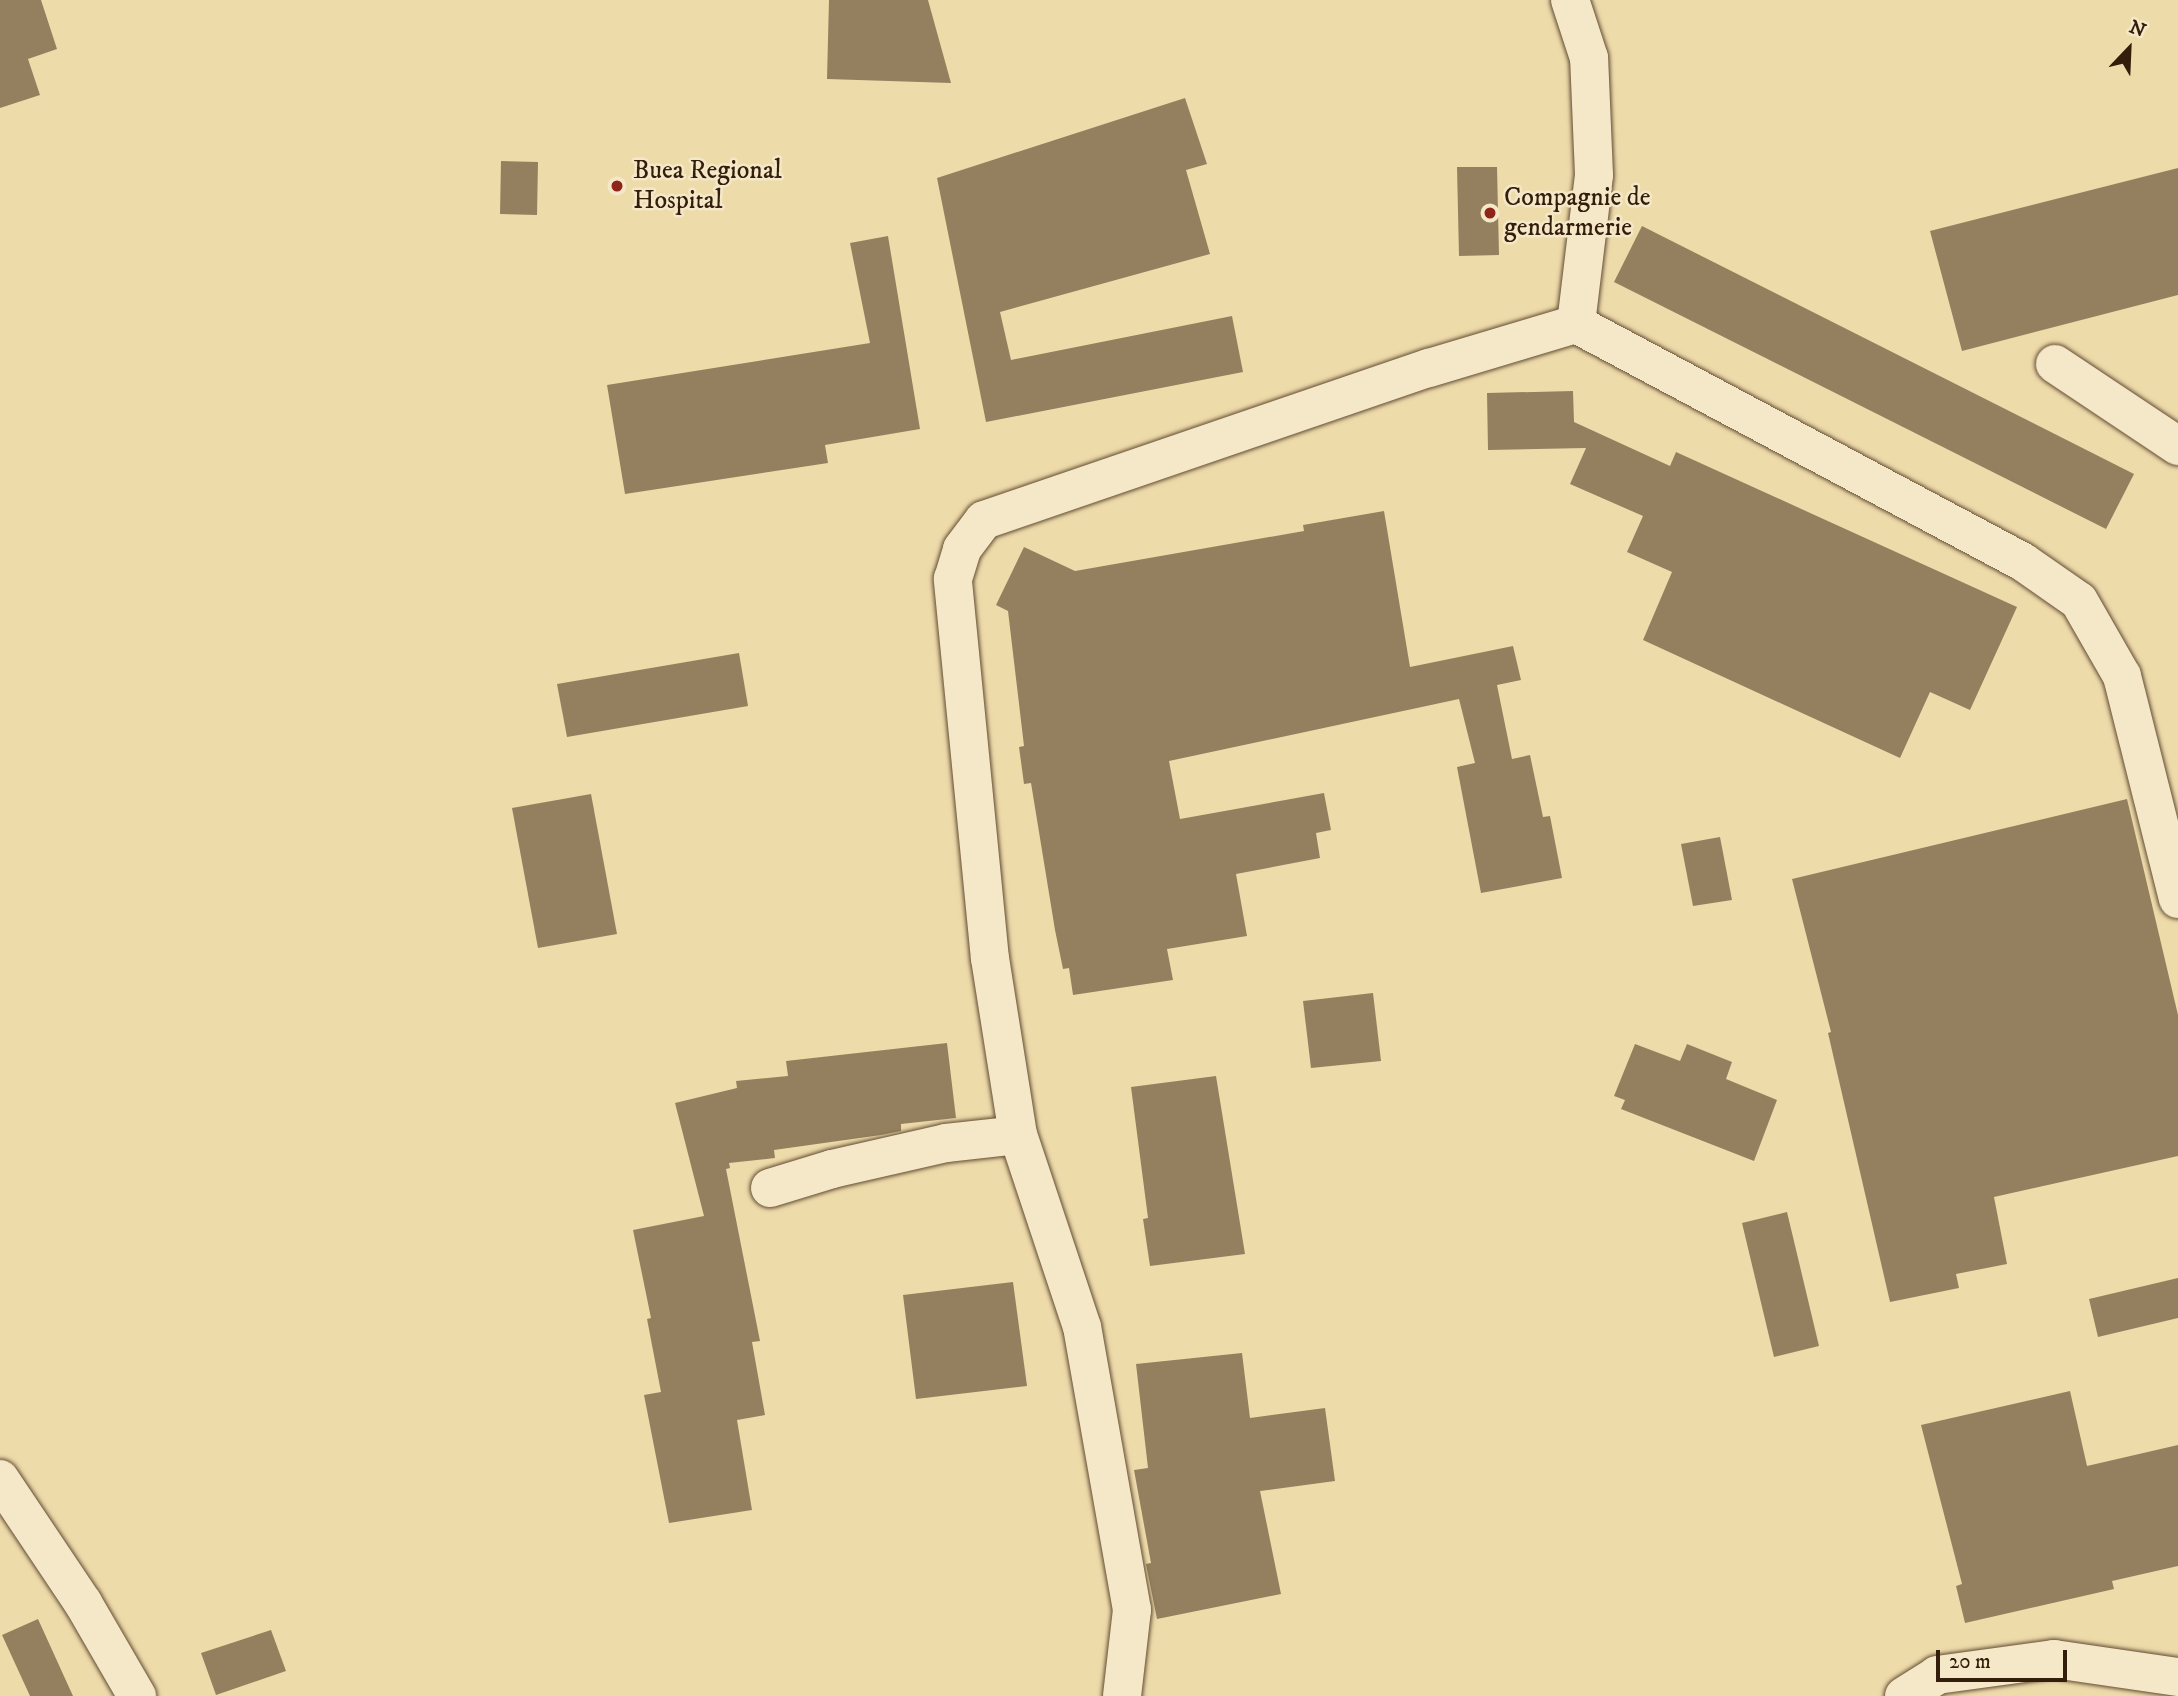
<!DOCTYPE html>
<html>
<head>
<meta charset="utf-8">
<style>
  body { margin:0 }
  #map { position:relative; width:2178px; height:1696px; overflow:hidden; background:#eedbaa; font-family:"IM FELL DW Pica",serif }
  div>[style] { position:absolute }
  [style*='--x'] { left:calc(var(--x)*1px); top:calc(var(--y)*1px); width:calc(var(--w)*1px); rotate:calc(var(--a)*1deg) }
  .building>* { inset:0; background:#94805e }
  .roads { filter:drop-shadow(0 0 2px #624c33) drop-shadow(0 0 2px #624c33) }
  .minor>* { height:38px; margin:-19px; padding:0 19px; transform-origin:19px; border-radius:19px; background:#f4e8c8 }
  .dots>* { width:19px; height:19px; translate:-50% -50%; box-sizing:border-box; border:4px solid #f4e8c8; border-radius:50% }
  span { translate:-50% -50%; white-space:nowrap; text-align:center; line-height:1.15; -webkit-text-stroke:5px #f4e8c8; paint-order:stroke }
  .poi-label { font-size:26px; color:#331d0b }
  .left { translate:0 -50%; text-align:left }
  .north { position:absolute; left:2094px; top:14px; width:70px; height:70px; -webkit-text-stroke:5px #f4e8c8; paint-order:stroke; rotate:23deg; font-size:19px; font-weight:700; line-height:28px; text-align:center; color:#331d0b }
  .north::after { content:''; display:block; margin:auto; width:24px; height:32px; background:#331d0b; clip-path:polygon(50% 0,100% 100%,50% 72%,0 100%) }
  .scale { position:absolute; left:1936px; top:1650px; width:131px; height:32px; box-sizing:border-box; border:4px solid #331d0b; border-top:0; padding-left:9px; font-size:21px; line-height:24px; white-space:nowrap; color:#331d0b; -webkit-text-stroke:5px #f4e8c8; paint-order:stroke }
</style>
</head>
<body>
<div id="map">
  <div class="building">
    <div style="clip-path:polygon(0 0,41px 0,57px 49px,28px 59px,40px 95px,0 108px)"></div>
    <div style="clip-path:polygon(829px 0,928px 0,951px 83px,827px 79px)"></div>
    <div style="clip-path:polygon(1185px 98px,1207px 164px,1186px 170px,1210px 254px,1000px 312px,1011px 360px,1232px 316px,1243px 372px,986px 422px,937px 178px)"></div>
    <div style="clip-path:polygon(501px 161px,538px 162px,537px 215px,500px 214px)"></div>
    <div style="clip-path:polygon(1457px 167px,1497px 167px,1499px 255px,1459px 256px)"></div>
    <div style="clip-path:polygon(2178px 168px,2178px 295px,1962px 351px,1930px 231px)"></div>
    <div style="clip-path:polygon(1642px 226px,2134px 474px,2106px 529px,1614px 282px)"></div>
    <div style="clip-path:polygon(888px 236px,920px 429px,825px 445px,828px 463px,625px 494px,607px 385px,870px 343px,850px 243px)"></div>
    <div style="clip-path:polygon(1573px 391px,1574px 422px,1670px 466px,1676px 452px,2017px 607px,1970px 710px,1930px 692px,1900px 758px,1643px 640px,1672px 572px,1627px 552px,1643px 516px,1570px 484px,1586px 448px,1488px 450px,1487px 393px)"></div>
    <div style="clip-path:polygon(1384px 511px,1410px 667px,1513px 646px,1521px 680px,1497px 685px,1512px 759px,1530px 755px,1543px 817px,1550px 816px,1562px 878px,1481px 893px,1457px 767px,1475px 763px,1459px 699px,1169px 761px,1180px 819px,1324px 793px,1331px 830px,1316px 833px,1320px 858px,1236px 874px,1247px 936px,1167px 949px,1173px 980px,1073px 995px,1069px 968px,1063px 969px,1055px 930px,1031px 783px,1024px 784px,1019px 747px,1024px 746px,1008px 611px,996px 605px,1024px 547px,1075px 571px,1304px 531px,1303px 525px)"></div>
    <div style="clip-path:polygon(739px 653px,748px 706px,567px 737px,557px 684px)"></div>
    <div style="clip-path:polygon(591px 794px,617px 934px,538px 948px,512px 808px)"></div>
    <div style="clip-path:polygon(2127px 799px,2178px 1015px,2178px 1156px,1994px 1197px,2007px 1264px,1956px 1274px,1959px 1288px,1890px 1302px,1828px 1033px,1831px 1032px,1792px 879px)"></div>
    <div style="clip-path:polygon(1720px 837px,1732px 900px,1693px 906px,1681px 844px)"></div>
    <div style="clip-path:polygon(1373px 993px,1381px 1061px,1311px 1068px,1303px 1001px)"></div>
    <div style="clip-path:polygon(947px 1043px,956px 1118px,901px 1124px,901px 1131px,881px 1135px,774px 1150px,775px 1158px,729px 1163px,730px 1168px,726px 1169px,760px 1341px,752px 1342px,765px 1415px,737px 1420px,752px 1510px,669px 1523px,644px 1395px,661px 1392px,647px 1319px,651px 1318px,633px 1230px,704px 1216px,675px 1103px,737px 1088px,736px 1081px,788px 1076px,786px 1061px)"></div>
    <div style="clip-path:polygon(1635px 1044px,1680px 1061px,1687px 1044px,1732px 1062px,1726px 1079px,1777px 1100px,1754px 1161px,1621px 1109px,1625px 1100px,1614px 1096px)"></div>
    <div style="clip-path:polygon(1216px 1076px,1245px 1254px,1150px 1266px,1143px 1219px,1148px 1218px,1131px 1087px)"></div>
    <div style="clip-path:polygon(1787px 1212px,1819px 1346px,1774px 1357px,1742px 1223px)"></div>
    <div style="clip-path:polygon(2178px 1278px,2178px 1318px,2098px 1337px,2089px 1299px)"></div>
    <div style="clip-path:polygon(1013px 1282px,1027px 1386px,916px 1399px,903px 1295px)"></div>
    <div style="clip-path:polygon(1242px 1353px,1250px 1418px,1325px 1408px,1335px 1481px,1260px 1491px,1281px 1594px,1157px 1619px,1146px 1564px,1151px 1563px,1134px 1470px,1148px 1468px,1136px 1364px)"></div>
    <div style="clip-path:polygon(2070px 1391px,2087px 1466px,2178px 1445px,2178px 1566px,2112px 1581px,2114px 1589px,1965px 1623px,1956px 1586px,1962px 1584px,1921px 1425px)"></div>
    <div style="clip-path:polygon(38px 1619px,73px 1696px,30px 1696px,2px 1635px)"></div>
    <div style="clip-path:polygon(271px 1630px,286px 1671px,216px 1695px,201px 1653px)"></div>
  </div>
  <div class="roads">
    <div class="minor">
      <div style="--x:1576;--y:324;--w:506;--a:28.03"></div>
      <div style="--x:2023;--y:562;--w:68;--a:34.9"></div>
      <div style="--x:2079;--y:601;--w:86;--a:60.2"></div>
      <div style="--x:2122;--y:676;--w:230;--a:75.9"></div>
      <div style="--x:2055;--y:364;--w:148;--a:33.7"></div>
      <div style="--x:770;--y:1188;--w:65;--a:-17"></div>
      <div style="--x:832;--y:1169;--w:117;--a:-12.8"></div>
      <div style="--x:946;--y:1143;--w:72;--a:-6.3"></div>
      <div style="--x:0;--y:1479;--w:149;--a:56.2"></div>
      <div style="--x:83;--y:1603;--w:108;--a:59.9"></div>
      <div style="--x:1122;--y:1696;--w:87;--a:-83.4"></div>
      <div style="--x:1132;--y:1610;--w:287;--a:-100"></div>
      <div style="--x:1082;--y:1327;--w:202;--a:-108.4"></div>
      <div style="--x:1018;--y:1135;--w:178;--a:-99"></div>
      <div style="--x:990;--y:959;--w:382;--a:-95.6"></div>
      <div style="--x:953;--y:579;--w:31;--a:-73"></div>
      <div style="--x:962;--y:549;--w:36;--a:-53"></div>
      <div style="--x:984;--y:520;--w:470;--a:-18.9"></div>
      <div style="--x:1429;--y:368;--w:153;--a:-16.7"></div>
      <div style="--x:1576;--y:324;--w:150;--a:-83.1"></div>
      <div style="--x:1594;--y:175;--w:117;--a:-92.4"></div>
      <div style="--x:1589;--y:58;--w:61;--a:-108.1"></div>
      <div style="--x:1904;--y:1696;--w:39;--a:-32"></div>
      <div style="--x:1937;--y:1675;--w:118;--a:-7.8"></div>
      <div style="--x:2054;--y:1659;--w:125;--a:8.3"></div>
    </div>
  </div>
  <div class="dots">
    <div style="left:617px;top:186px;background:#8f2418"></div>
    <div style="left:1490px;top:213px;background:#8f2418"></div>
  </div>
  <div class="poi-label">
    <span class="left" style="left:633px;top:186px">Buea Regional<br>Hospital</span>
    <span class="left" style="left:1504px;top:213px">Compagnie de<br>gendarmerie</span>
  </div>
  <div class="north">N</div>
  <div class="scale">20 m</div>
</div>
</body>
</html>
